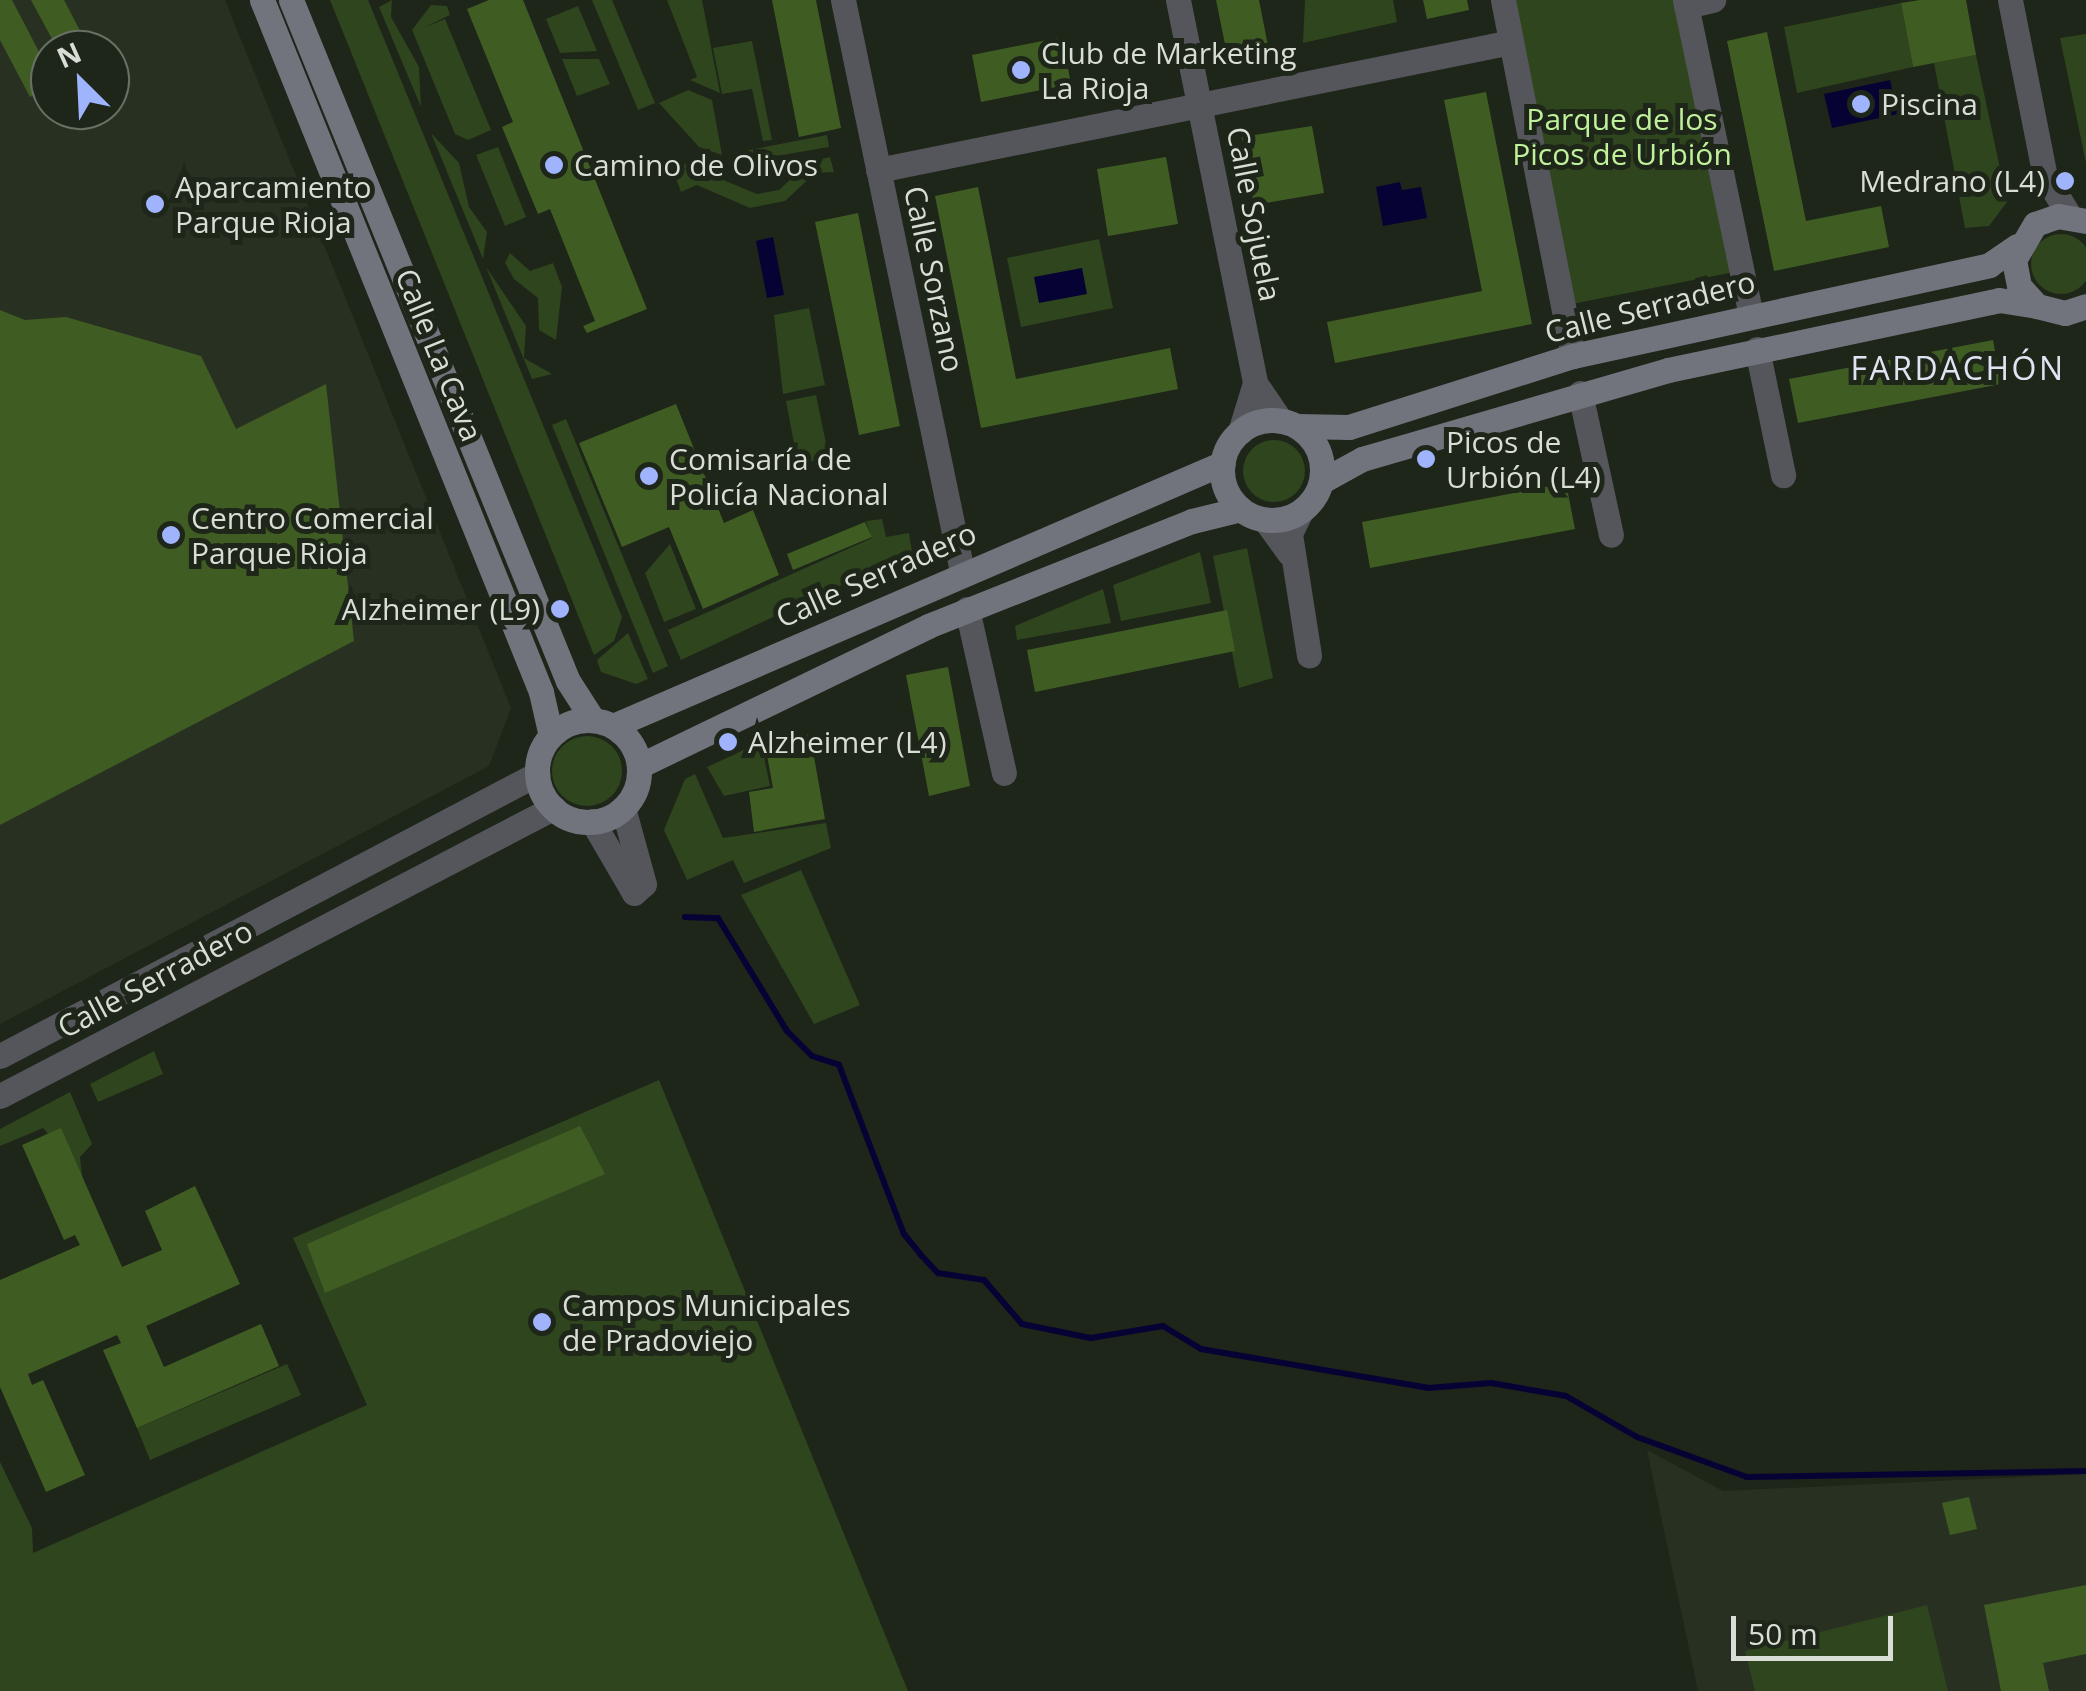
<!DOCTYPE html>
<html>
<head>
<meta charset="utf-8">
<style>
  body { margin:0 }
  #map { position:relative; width:2086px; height:1691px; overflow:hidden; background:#1e2519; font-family:"Open Sans",sans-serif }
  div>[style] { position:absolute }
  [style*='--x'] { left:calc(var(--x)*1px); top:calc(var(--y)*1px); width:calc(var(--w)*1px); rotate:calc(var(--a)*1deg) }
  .built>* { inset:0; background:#283121 }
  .green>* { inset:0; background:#2f451d }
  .round { border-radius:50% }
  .water>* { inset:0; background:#060334 }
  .stream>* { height:6px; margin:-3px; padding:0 3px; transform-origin:3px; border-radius:3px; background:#060334 }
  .building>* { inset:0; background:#3f5d23 }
  .minor>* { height:25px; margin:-12.5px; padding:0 12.5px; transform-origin:12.5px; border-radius:12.5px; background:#55565c }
  .secondary>* { height:25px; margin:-12.5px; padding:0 12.5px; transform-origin:12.5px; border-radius:12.5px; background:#71747d }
  .secondary>.ring { margin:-12.5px; padding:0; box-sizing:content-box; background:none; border:25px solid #71747d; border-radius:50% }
  .dots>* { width:28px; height:28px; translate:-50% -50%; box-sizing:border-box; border:5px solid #1e2519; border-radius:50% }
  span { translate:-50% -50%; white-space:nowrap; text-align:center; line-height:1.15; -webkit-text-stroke:10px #1e2519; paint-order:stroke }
  .poi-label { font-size:30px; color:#d8ddd5 }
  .left { translate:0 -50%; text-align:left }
  .right { translate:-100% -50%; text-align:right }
  .park-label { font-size:30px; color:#bff09a }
  .street-label { font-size:30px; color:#d8ddd5 }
  .neighbourhood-label { font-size:32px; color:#dfe4f2; letter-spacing:2.5px }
  .north { position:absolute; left:30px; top:30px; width:100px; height:100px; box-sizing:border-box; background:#1e2519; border:2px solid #686f64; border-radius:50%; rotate:336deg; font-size:28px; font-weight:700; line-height:40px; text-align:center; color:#d8ddd5 }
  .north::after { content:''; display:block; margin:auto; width:35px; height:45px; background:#a0b3fd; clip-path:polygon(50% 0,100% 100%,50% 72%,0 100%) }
  .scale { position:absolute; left:1731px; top:1616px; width:162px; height:45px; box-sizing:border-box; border:5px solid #d8ddd5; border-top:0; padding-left:12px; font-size:30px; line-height:35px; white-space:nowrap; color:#d8ddd5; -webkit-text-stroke:8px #1e2519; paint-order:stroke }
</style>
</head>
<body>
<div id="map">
  <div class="built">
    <div style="clip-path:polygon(evenodd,0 0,225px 0,511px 708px,489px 766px,0 1024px,0 0,50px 50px,110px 50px,110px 110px,50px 110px,50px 50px)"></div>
    <div style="clip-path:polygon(1647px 1450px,1723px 1491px,2086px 1474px,2086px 1691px,1698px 1691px)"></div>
  </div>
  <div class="green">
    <div style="clip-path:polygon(330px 0,368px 0,622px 617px,614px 641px,594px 655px)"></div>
    <div style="clip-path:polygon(392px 0,391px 17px,419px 67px,421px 107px,379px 7px)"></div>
    <div style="clip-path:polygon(592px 0,612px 0,655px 103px,638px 110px)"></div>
    <div style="clip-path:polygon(667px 0,702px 0,720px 93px,690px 80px,697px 77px)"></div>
    <div style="clip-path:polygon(1305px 0,1393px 0,1397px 22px,1303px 43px)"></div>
    <div style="clip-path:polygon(1511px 0,1678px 0,1734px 272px,1572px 304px)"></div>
    <div style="clip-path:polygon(1901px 3px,1913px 67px,1797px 93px,1784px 27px)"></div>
    <div style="clip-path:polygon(431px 5px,447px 6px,450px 15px,423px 28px,445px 19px,491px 130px,468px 140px,455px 134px,412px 30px)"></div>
    <div style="clip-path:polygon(578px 6px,597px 51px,560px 53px,546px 19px)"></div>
    <div style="clip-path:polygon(2086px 34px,2086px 163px,2060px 38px)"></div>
    <div style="clip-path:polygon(752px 41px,772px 140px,763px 141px,752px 89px,722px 94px,713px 48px)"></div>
    <div style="clip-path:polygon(1976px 55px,2007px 202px,1989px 226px,1965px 228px,1934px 63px)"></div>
    <div style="clip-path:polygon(562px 59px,599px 59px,610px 84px,577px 96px)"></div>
    <div style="clip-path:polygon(688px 90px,712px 100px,722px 155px,699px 147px,659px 103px)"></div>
    <div style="clip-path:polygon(431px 133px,459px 163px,469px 207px,487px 232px,483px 259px)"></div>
    <div style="clip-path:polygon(827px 135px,829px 147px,735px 163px,734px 153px)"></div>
    <div style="clip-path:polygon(498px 147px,526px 217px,505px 226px,476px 155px)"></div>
    <div style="clip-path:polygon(668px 157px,757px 194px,779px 190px,809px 162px,830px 157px,834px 172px,815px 173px,785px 201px,750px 208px,697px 185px,681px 192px)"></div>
    <div class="round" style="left:2031px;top:234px;width:60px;height:60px"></div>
    <div style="clip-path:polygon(1099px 239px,1113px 308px,1021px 327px,1007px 258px)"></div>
    <div style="clip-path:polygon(510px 253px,530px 271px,553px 263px,562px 287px,556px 340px,539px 330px,538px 298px,514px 279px,505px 263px)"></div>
    <div style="clip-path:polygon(486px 267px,526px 326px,524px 358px,552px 374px,532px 379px)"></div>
    <div style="clip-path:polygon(809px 308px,825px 385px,783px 394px,774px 315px)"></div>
    <div style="clip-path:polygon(816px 395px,829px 458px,798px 464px,786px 401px)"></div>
    <div style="clip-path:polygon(566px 419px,668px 666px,653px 673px,552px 425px)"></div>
    <div class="round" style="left:1243px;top:440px;width:62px;height:62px"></div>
    <div style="clip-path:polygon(882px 519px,886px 537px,909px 533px,912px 552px,681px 660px,668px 630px,872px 538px,866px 521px)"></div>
    <div style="clip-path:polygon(670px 544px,696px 609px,664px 622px,645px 573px)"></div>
    <div style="clip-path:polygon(1247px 548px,1273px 678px,1239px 688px,1213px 556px)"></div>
    <div style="clip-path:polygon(1200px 552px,1211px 603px,1121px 621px,1113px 585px)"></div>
    <div style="clip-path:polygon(1103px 589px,1111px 623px,1017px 640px,1015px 626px)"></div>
    <div style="clip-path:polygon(628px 633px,648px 679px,636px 684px,601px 672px,597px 660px)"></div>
    <div class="round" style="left:552px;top:736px;width:70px;height:70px"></div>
    <div style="clip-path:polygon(761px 742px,770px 786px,724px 796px,707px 767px)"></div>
    <div style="clip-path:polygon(695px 774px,723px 838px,826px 823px,831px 848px,744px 883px,733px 860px,687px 880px,664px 830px,685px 779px)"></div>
    <div style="clip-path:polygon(801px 870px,860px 1005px,814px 1024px,741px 895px)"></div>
    <div style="clip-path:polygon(154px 1051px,163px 1074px,98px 1102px,90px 1084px)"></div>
    <div style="clip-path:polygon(659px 1080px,908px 1691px,0 1691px,0 1462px,32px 1528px,33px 1553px,367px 1405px,293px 1238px)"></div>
    <div style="clip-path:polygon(70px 1092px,92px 1144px,80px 1157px,82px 1176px,43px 1128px,0 1146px,0 1129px)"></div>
    <div style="clip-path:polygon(287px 1364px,301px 1395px,150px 1460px,137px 1428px)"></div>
    <div style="clip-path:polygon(1927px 1605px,1948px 1691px,1755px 1691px,1745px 1651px)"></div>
  </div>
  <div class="water">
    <div style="clip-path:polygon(1890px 80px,1898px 114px,1832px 128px,1824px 94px)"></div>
    <div style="clip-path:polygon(1400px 182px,1402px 190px,1421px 187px,1427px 218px,1383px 226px,1376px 187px)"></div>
    <div style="clip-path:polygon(773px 237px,784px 295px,767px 298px,756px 241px)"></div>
    <div style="clip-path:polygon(1082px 268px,1087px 294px,1039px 303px,1034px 277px)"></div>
  </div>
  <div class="stream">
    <div style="--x:685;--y:917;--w:33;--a:2"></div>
    <div style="--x:718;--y:918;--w:132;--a:58.6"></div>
    <div style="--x:787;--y:1031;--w:35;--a:45"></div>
    <div style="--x:812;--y:1056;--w:28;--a:18"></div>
    <div style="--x:839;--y:1065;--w:181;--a:69"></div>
    <div style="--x:904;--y:1234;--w:27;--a:51"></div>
    <div style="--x:921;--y:1255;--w:25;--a:47"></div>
    <div style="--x:938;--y:1273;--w:47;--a:8.7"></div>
    <div style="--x:984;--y:1280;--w:58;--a:49.2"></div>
    <div style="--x:1022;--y:1324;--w:70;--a:11.5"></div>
    <div style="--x:1091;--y:1338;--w:73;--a:-9.5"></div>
    <div style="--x:1163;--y:1326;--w:44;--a:31.2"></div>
    <div style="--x:1201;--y:1349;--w:230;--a:9.7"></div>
    <div style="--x:1428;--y:1388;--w:63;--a:-4.5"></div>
    <div style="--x:1491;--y:1383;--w:76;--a:9.8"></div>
    <div style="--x:1566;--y:1396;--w:82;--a:30"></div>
    <div style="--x:1637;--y:1437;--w:117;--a:20"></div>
    <div style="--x:1747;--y:1477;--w:339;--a:-1"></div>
  </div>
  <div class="building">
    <div style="clip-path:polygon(0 0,12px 0,50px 73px,50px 86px,30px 97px,0 40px)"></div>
    <div style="clip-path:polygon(31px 0,64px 0,90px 50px,58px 50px)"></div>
    <div style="clip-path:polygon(489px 0,523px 0,647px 309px,587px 333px,583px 326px,595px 321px,550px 209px,538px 214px,502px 127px,513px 122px,467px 9px)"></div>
    <div style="clip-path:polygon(772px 0,816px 0,841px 128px,799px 137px)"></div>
    <div style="clip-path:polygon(1216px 0,1259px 0,1269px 51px,1228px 59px)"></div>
    <div style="clip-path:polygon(1423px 0,1467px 0,1469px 10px,1427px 19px)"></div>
    <div style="clip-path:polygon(1920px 0,1966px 0,1976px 55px,1913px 67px,1901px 3px)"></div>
    <div style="clip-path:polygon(1767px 32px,1806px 221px,1881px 206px,1889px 247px,1774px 271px,1727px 41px)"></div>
    <div style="clip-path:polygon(1062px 37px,1071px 84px,981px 102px,972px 55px)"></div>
    <div style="clip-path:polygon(1486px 92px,1532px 324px,1335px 363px,1327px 322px,1482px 291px,1444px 100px)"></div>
    <div style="clip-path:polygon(1312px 126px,1324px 193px,1254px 205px,1242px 137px)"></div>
    <div style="clip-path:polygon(1166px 157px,1178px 224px,1108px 236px,1097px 169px)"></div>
    <div style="clip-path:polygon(978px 187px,1016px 379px,1170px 348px,1178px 389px,981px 428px,935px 196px)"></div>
    <div style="clip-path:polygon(858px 213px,900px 426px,859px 435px,815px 222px)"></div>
    <div style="clip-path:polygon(0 310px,25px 320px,66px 317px,201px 356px,236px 429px,326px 384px,354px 641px,0 825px)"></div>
    <div style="clip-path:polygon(1993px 340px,2001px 384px,1798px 423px,1789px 379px)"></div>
    <div style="clip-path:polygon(676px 404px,724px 523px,753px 510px,779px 575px,703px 609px,669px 527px,622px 547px,579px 443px)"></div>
    <div style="clip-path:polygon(1566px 483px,1575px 529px,1370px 568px,1362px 522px)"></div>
    <div style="clip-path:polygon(865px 522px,872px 537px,793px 570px,787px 554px)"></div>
    <div style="clip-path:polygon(1227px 610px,1235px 651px,1035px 692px,1027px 650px)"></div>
    <div style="clip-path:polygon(948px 667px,970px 786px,929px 796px,906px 675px)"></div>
    <div style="clip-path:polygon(810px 734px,825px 819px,754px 832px,749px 792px,773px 788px,765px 744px)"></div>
    <div style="clip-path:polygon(580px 1126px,605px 1174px,325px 1293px,307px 1244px)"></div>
    <div style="clip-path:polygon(61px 1128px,122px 1267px,162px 1250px,145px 1211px,195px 1186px,240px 1284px,146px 1326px,164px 1367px,261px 1324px,279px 1366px,137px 1428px,103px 1350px,121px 1343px,117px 1335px,28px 1374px,32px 1385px,43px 1380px,85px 1475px,46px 1492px,0 1387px,0 1280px,80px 1245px,75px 1235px,64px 1240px,22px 1145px)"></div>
    <div style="clip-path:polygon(1969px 1497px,1977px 1529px,1950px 1535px,1942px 1503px)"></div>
    <div style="clip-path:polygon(2086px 1585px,2086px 1654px,2043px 1663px,2049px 1691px,2001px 1691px,1984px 1605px)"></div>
  </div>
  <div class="minor">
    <div style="--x:843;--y:0;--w:583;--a:78.23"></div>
    <div style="--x:1178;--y:0;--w:391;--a:78.6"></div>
    <div style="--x:1255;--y:383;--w:46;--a:55.6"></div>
    <div style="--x:1503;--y:0;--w:363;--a:78.9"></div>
    <div style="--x:1685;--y:0;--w:323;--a:78.2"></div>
    <div style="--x:2010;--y:0;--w:179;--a:78.8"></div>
    <div style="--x:2045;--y:176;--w:46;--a:58.4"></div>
    <div style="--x:1686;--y:6;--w:28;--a:-13"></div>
    <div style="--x:878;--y:170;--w:646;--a:-11.43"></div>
    <div style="--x:1757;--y:349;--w:129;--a:78.3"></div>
    <div style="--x:1580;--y:393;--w:145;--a:77.7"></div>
    <div style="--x:1240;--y:432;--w:51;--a:-73"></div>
    <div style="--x:1301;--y:511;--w:25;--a:116"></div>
    <div style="--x:1290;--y:534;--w:123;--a:81.1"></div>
    <div style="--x:1265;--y:520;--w:41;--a:54"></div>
    <div style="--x:967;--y:609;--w:168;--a:77.3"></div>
    <div style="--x:592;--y:821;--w:83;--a:59.7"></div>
    <div style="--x:634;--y:893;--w:13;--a:-42"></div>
    <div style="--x:644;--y:884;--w:79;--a:-105.4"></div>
    <div style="--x:0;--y:1056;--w:607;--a:-27.71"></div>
    <div style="--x:0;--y:1096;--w:624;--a:-27.51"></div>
  </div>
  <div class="secondary">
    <div style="--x:262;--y:0;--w:746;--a:68.04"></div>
    <div style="--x:541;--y:692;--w:45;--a:77.2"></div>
    <div style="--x:291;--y:0;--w:735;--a:67.87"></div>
    <div style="--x:568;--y:681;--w:46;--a:57.3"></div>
    <div style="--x:2086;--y:221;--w:28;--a:-170"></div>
    <div style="--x:2058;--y:216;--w:24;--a:161"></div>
    <div style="--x:2035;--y:224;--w:42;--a:120.3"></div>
    <div style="--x:2014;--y:260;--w:26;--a:79"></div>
    <div style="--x:2019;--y:286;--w:27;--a:48"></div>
    <div style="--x:2037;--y:306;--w:29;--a:14"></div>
    <div style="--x:2065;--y:313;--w:22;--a:-18"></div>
    <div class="ring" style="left:1222px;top:420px;width:75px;height:75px"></div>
    <div style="--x:1297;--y:426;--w:52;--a:1.1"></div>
    <div style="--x:1349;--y:427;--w:235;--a:-17.6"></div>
    <div style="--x:1573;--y:356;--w:426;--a:-12.3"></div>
    <div style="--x:1989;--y:265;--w:34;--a:-34"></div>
    <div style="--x:1322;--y:481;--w:46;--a:-28.8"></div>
    <div style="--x:1362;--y:459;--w:319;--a:-16.2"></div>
    <div style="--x:1668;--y:370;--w:338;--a:-11.9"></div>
    <div style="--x:1999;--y:300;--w:38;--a:9"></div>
    <div class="ring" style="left:537px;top:720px;width:77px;height:77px"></div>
    <div style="--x:613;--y:726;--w:664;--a:-23.32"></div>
    <div style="--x:639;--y:766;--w:321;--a:-25.8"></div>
    <div style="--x:928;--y:626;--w:284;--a:-21.7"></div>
    <div style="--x:1192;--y:521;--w:50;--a:-13.8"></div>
  </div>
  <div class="dots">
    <div style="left:1021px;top:70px;background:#a0b3fd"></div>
    <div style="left:1861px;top:104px;background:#a0b3fd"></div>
    <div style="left:554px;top:165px;background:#a0b3fd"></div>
    <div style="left:2065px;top:181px;background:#a0b3fd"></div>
    <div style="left:155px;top:204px;background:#a0b3fd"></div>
    <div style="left:1426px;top:459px;background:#a0b3fd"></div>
    <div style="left:649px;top:476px;background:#a0b3fd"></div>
    <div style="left:171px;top:535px;background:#a0b3fd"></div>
    <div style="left:560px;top:609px;background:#a0b3fd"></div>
    <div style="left:728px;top:742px;background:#a0b3fd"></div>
    <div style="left:542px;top:1322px;background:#a0b3fd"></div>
  </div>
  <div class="poi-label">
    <span class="left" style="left:1041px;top:70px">Club de Marketing<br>La Rioja</span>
    <span class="left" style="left:1881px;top:104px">Piscina</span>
    <span class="left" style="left:574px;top:165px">Camino de Olivos</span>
    <span class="right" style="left:2045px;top:181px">Medrano (L4)</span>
    <span class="left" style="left:175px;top:204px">Aparcamiento<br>Parque Rioja</span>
    <span class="left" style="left:1446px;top:459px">Picos de<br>Urbión (L4)</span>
    <span class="left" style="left:669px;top:476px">Comisaría de<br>Policía Nacional</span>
    <span class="left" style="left:191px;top:535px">Centro Comercial<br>Parque Rioja</span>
    <span class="right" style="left:540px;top:609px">Alzheimer (L9)</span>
    <span class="left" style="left:748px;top:742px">Alzheimer (L4)</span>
    <span class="left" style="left:562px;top:1322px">Campos Municipales<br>de Pradoviejo</span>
  </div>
  <div class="park-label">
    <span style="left:1622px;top:136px">Parque de los<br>Picos de Urbión</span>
  </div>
  <div class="street-label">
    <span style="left:1254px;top:214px;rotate:79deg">Calle Sojuela</span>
    <span style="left:934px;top:279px;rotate:78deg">Calle Sorzano</span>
    <span style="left:1650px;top:307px;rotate:-14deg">Calle Serradero</span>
    <span style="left:439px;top:355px;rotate:68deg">Calle La Cava</span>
    <span style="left:876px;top:575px;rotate:-24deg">Calle Serradero</span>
    <span style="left:155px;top:979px;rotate:-28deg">Calle Serradero</span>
  </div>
  <div class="neighbourhood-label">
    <span style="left:1958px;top:368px">FARDACHÓN</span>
  </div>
  <div class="north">N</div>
  <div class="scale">50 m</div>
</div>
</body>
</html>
